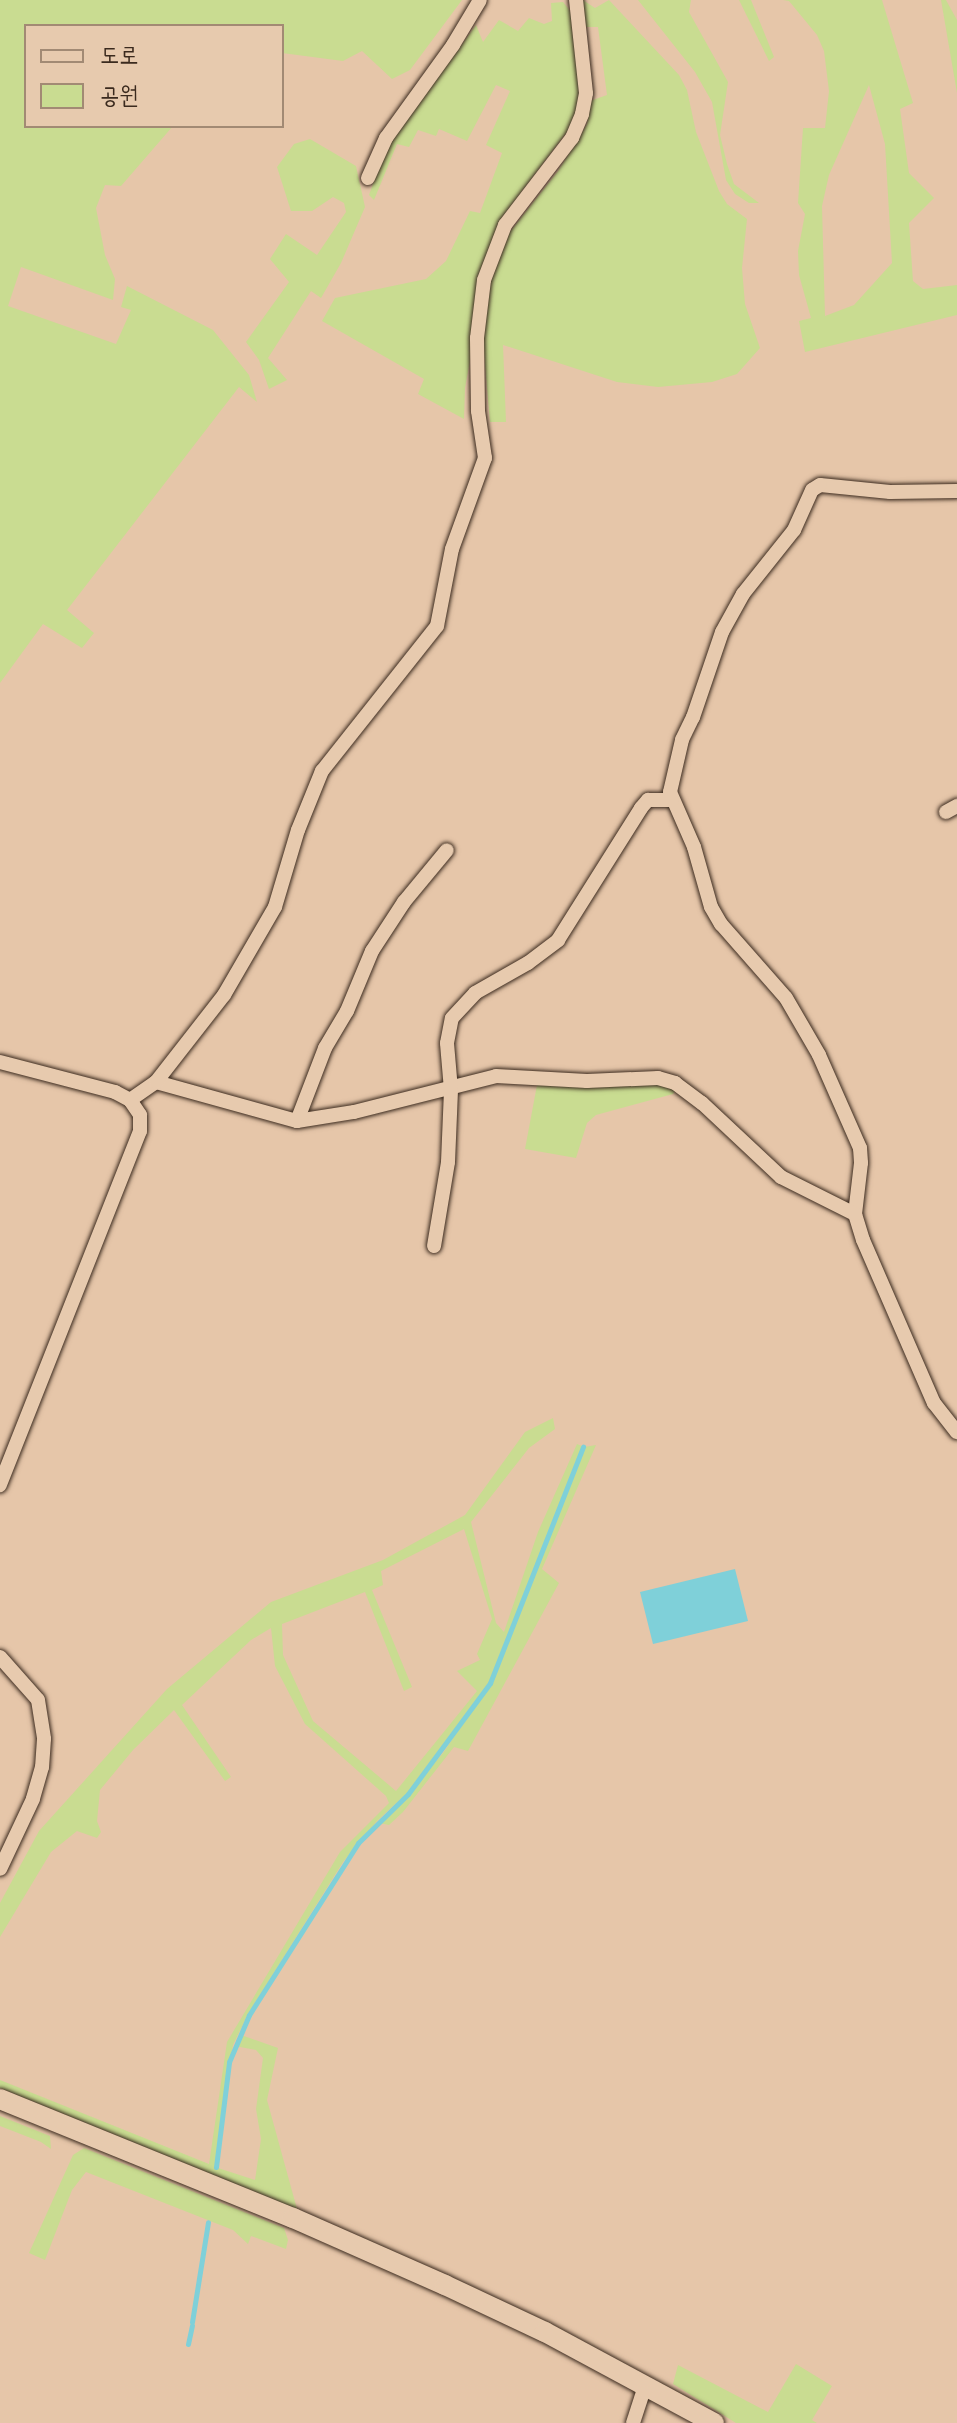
<!DOCTYPE html>
<html>
<head>
<meta charset="utf-8">
<style>
  body { margin:0 }
  #map { position:relative; width:957px; height:2423px; overflow:hidden; background:#e6c6a9; font-family:Mynerve,"Poor Story",sans-serif }
  div>[style] { position:absolute }
  [style*='--x'] { left:calc(var(--x)*1px); top:calc(var(--y)*1px); width:calc(var(--w)*1px); rotate:calc(var(--a)*1deg) }
  .green>* { inset:0; background:#c9dc91 }
  .water>* { inset:0; background:#7fd0d9 }
  .stream>* { height:5px; margin:-2.5px; padding:0 2.5px; transform-origin:2.5px; border-radius:2.5px; background:#7fd0d9 }
  .roads { filter:drop-shadow(0 0 2px #3b2a1e) drop-shadow(0 0 2px #3b2a1e) }
  .street>* { height:14px; margin:-7px; padding:0 7px; transform-origin:7px; border-radius:7px; background:#e7caae }
  .secondary>* { height:20px; margin:-10px; padding:0 10px; transform-origin:10px; border-radius:10px; background:#e7caae }
  span { translate:-50% -50%; white-space:nowrap; text-align:center; line-height:1.15; -webkit-text-stroke:6px #e7caae; paint-order:stroke }
  .legend { position:absolute; left:24px; top:24px; width:260px; height:104px; box-sizing:border-box; background:#e7caae; border:2px solid #a28a74; margin:0; padding:10px 14px; list-style:none; font-size:24px; color:#3b2a1e }
  .legend li { display:flex; align-items:center; gap:16px; height:40px }
  .legend b { width:40px; border:2px solid #a28a74 }
</style>
</head>
<body>
<div id="map">
  <div class="green">
    <div style="clip-path:polygon(0 0,462px 0,410px 70px,392px 79px,362px 51px,343px 61px,282px 53px,282px 26px,26px 26px,26px 126px,173px 126px,121px 186px,105px 185px,96px 208px,105px 255px,115px 279px,113px 300px,21px 267px,8px 306px,116px 344px,131px 310px,121px 307px,127px 286px,213px 330px,249px 375px,257px 402px,239px 387px,67px 610px,94px 633px,82px 648px,43px 624px,0 683px)"></div>
    <div style="clip-path:polygon(583px 0,595px 8px,609px 0,679px 75px,687px 90px,696px 132px,719px 191px,727px 204px,747px 219px,742px 268px,745px 304px,760px 348px,737px 374px,712px 382px,658px 387px,617px 382px,503px 345px,506px 422px,490px 422px,482px 332px,487px 283px,505px 238px,558px 171px,577px 141px,587px 124px,590px 101px,607px 95px,598px 27px,584px 27px)"></div>
    <div style="clip-path:polygon(638px 0,691px 0,689px 12px,728px 82px,720px 135px,727px 164px,734px 184px,759px 203px,749px 203px,735px 194px,726px 180px,712px 102px,695px 72px)"></div>
    <div style="clip-path:polygon(739px 0,751px 0,774px 57px,769px 61px)"></div>
    <div style="clip-path:polygon(evenodd,783px 0,882px 0,913px 103px,900px 109px,909px 173px,934px 198px,909px 223px,913px 281px,923px 289px,957px 285px,957px 315px,805px 352px,799px 321px,811px 318px,799px 275px,798px 251px,805px 214px,798px 203px,803px 128px,825px 128px,829px 91px,824px 51px,817px 35px,789px 1px,783px 0,869px 85px,885px 144px,892px 263px,854px 305px,825px 316px,822px 206px,829px 175px,869px 85px)"></div>
    <div style="clip-path:polygon(941px 0,946px 0,957px 20px,957px 93px)"></div>
    <div style="clip-path:polygon(563px 2px,571px 12px,580px 97px,572px 125px,500px 220px,493px 238px,465px 388px,464px 419px,418px 394px,424px 379px,322px 321px,335px 298px,426px 279px,446px 261px,470px 211px,480px 213px,502px 153px,486px 145px,510px 91px,496px 85px,467px 141px,439px 129px,436px 136px,418px 130px,409px 147px,397px 144px,374px 200px,369px 195px,385px 150px,476px 25px,483px 42px,499px 20px,518px 31px,529px 18px,544px 24px,552px 21px,551px 3px)"></div>
    <div style="clip-path:polygon(310px 139px,356px 166px,365px 207px,341px 263px,321px 298px,311px 291px,268px 358px,287px 380px,269px 389px,259px 360px,246px 342px,289px 282px,270px 259px,286px 234px,317px 255px,346px 212px,344px 203px,333px 197px,312px 211px,291px 211px,277px 167px,294px 144px)"></div>
    <div style="clip-path:polygon(663px 1083px,675px 1091px,673px 1094px,596px 1115px,587px 1123px,576px 1158px,525px 1149px,537px 1085px)"></div>
    <div style="clip-path:polygon(evenodd,553px 1418px,555px 1429px,529px 1448px,471px 1522px,496px 1623px,504px 1632px,538px 1532px,577px 1444px,582px 1446px,489px 1682px,407px 1793px,377px 1821px,343px 1862px,248px 2014px,233px 2045px,215px 2167px,255px 2180px,261px 2139px,256px 2109px,263px 2058px,256px 2050px,235px 2046px,241px 2035px,278px 2048px,267px 2100px,297px 2209px,0 2088px,0 2080px,209px 2164px,227px 2042px,340px 1852px,389px 1803px,386px 1796px,305px 1724px,275px 1666px,271px 1628px,251px 1640px,182px 1705px,231px 1777px,225px 1781px,174px 1710px,133px 1750px,100px 1790px,97px 1821px,101px 1832px,97px 1838px,77px 1831px,51px 1852px,0 1937px,0 1903px,39px 1831px,167px 1689px,271px 1602px,383px 1560px,465px 1515px,525px 1432px,553px 1418px,464px 1529px,492px 1619px,477px 1654px,480px 1660px,457px 1671px,477px 1691px,396px 1791px,313px 1721px,283px 1655px,282px 1624px,365px 1592px,404px 1691px,412px 1687px,372px 1590px,383px 1585px,381px 1571px,464px 1529px)"></div>
    <div style="clip-path:polygon(596px 1445px,542px 1569px,559px 1583px,468px 1751px,454px 1747px,403px 1812px,389px 1825px,379px 1823px,401px 1803px,443px 1753px,491px 1683px,584px 1447px)"></div>
    <div style="clip-path:polygon(0 2116px,50px 2136px,51px 2149px,41px 2142px,0 2126px)"></div>
    <div style="clip-path:polygon(84px 2148px,284px 2228px,288px 2240px,286px 2249px,251px 2236px,248px 2244px,233px 2230px,86px 2172px,72px 2190px,45px 2260px,29px 2253px,73px 2155px)"></div>
    <div style="clip-path:polygon(796px 2364px,832px 2386px,812px 2420px,817px 2423px,736px 2423px,673px 2384px,678px 2365px,768px 2412px)"></div>
  </div>
  <div class="water">
    <div style="clip-path:polygon(735px 1569px,748px 1621px,653px 1644px,640px 1592px)"></div>
  </div>
  <div class="stream">
    <div style="--x:216;--y:2167;--w:106;--a:-82.9"></div>
    <div style="--x:229;--y:2062;--w:51;--a:-66.9"></div>
    <div style="--x:249;--y:2015;--w:204;--a:-57.6"></div>
    <div style="--x:358;--y:1843;--w:70;--a:-44.4"></div>
    <div style="--x:408;--y:1794;--w:138;--a:-53.5"></div>
    <div style="--x:490;--y:1683;--w:254;--a:-68.5"></div>
    <div style="--x:192;--y:2322;--w:101;--a:-80.9"></div>
    <div style="--x:188;--y:2344;--w:19;--a:-78"></div>
  </div>
  <div class="roads">
    <div class="street">
      <div style="--x:368;--y:178;--w:44;--a:-65.8"></div>
      <div style="--x:386;--y:138;--w:115;--a:-54.2"></div>
      <div style="--x:453;--y:45;--w:52;--a:-59"></div>
      <div style="--x:957;--y:491;--w:67;--a:179.1"></div>
      <div style="--x:890;--y:492;--w:70;--a:-174.3"></div>
      <div style="--x:820;--y:485;--w:9;--a:148"></div>
      <div style="--x:812;--y:490;--w:44;--a:114.2"></div>
      <div style="--x:794;--y:530;--w:82;--a:128.6"></div>
      <div style="--x:743;--y:594;--w:43;--a:118.9"></div>
      <div style="--x:722;--y:632;--w:90;--a:108.8"></div>
      <div style="--x:693;--y:717;--w:25;--a:116"></div>
      <div style="--x:682;--y:740;--w:53;--a:103"></div>
      <div style="--x:670;--y:792;--w:60;--a:66.4"></div>
      <div style="--x:694;--y:847;--w:62;--a:74.2"></div>
      <div style="--x:711;--y:907;--w:20;--a:60"></div>
      <div style="--x:721;--y:924;--w:98;--a:48.7"></div>
      <div style="--x:786;--y:998;--w:66;--a:59.9"></div>
      <div style="--x:819;--y:1055;--w:102;--a:66.2"></div>
      <div style="--x:860;--y:1148;--w:15;--a:86"></div>
      <div style="--x:861;--y:1163;--w:51;--a:96.7"></div>
      <div style="--x:855;--y:1214;--w:27;--a:73"></div>
      <div style="--x:863;--y:1240;--w:178;--a:66.5"></div>
      <div style="--x:934;--y:1403;--w:37;--a:52"></div>
      <div style="--x:946;--y:812;--w:13;--a:-29"></div>
      <div style="--x:0;--y:1062;--w:119;--a:14.6"></div>
      <div style="--x:115;--y:1092;--w:17;--a:28"></div>
      <div style="--x:130;--y:1100;--w:18;--a:56"></div>
      <div style="--x:140;--y:1115;--w:16;--a:90"></div>
      <div style="--x:140;--y:1131;--w:381;--a:111.6"></div>
      <div style="--x:156;--y:1082;--w:146;--a:15.5"></div>
      <div style="--x:297;--y:1121;--w:58;--a:-9"></div>
      <div style="--x:354;--y:1112;--w:146;--a:-14.2"></div>
      <div style="--x:496;--y:1076;--w:91;--a:3.1"></div>
      <div style="--x:587;--y:1081;--w:71;--a:-2.4"></div>
      <div style="--x:658;--y:1078;--w:18;--a:16"></div>
      <div style="--x:675;--y:1083;--w:34;--a:37"></div>
      <div style="--x:702;--y:1103;--w:108;--a:43.1"></div>
      <div style="--x:781;--y:1177;--w:83;--a:26.6"></div>
      <div style="--x:130;--y:1100;--w:32;--a:-35"></div>
      <div style="--x:156;--y:1082;--w:110;--a:-52"></div>
      <div style="--x:224;--y:995;--w:102;--a:-59.9"></div>
      <div style="--x:275;--y:907;--w:80;--a:-73.4"></div>
      <div style="--x:298;--y:830;--w:64;--a:-67.9"></div>
      <div style="--x:322;--y:771;--w:185;--a:-51.6"></div>
      <div style="--x:437;--y:626;--w:78;--a:-79"></div>
      <div style="--x:452;--y:549;--w:97;--a:-70.1"></div>
      <div style="--x:485;--y:458;--w:48;--a:-98.5"></div>
      <div style="--x:478;--y:411;--w:73;--a:-90.8"></div>
      <div style="--x:477;--y:338;--w:58;--a:-83.1"></div>
      <div style="--x:484;--y:280;--w:59;--a:-69.1"></div>
      <div style="--x:505;--y:225;--w:110;--a:-52.4"></div>
      <div style="--x:572;--y:138;--w:26;--a:-67"></div>
      <div style="--x:582;--y:114;--w:21;--a:-79"></div>
      <div style="--x:586;--y:93;--w:94;--a:-96.1"></div>
      <div style="--x:297;--y:1121;--w:78;--a:-69"></div>
      <div style="--x:325;--y:1048;--w:43;--a:-59.3"></div>
      <div style="--x:347;--y:1011;--w:65;--a:-67.4"></div>
      <div style="--x:372;--y:951;--w:59;--a:-56.9"></div>
      <div style="--x:404;--y:902;--w:67;--a:-50.4"></div>
      <div style="--x:434;--y:1246;--w:85;--a:-80.5"></div>
      <div style="--x:448;--y:1162;--w:72;--a:-87.6"></div>
      <div style="--x:451;--y:1090;--w:47;--a:-94.9"></div>
      <div style="--x:447;--y:1043;--w:25;--a:-79"></div>
      <div style="--x:452;--y:1018;--w:34;--a:-47"></div>
      <div style="--x:475;--y:993;--w:61;--a:-29.5"></div>
      <div style="--x:528;--y:963;--w:38;--a:-37"></div>
      <div style="--x:558;--y:940;--w:156;--a:-57.8"></div>
      <div style="--x:641;--y:808;--w:11;--a:-49"></div>
      <div style="--x:648;--y:800;--w:24;--a:0"></div>
      <div style="--x:0;--y:1657;--w:57;--a:48.5"></div>
      <div style="--x:38;--y:1700;--w:39;--a:81"></div>
      <div style="--x:44;--y:1739;--w:28;--a:94"></div>
      <div style="--x:42;--y:1767;--w:33;--a:106"></div>
      <div style="--x:33;--y:1799;--w:77;--a:115.2"></div>
      <div style="--x:633;--y:2423;--w:39;--a:-72"></div>
    </div>
    <div class="secondary">
      <div style="--x:0;--y:2099;--w:316;--a:22.1"></div>
      <div style="--x:293;--y:2218;--w:166;--a:23.8"></div>
      <div style="--x:445;--y:2285;--w:110;--a:25.2"></div>
      <div style="--x:545;--y:2332;--w:192;--a:28.3"></div>
    </div>
  </div>
  <ul class="legend">
  <li><b style="height:10px;background:#e7caae"></b>도로</li>
  <li><b style="height:22px;background:#c9dc91"></b>공원</li>
  </ul>
</div>
</body>
</html>
